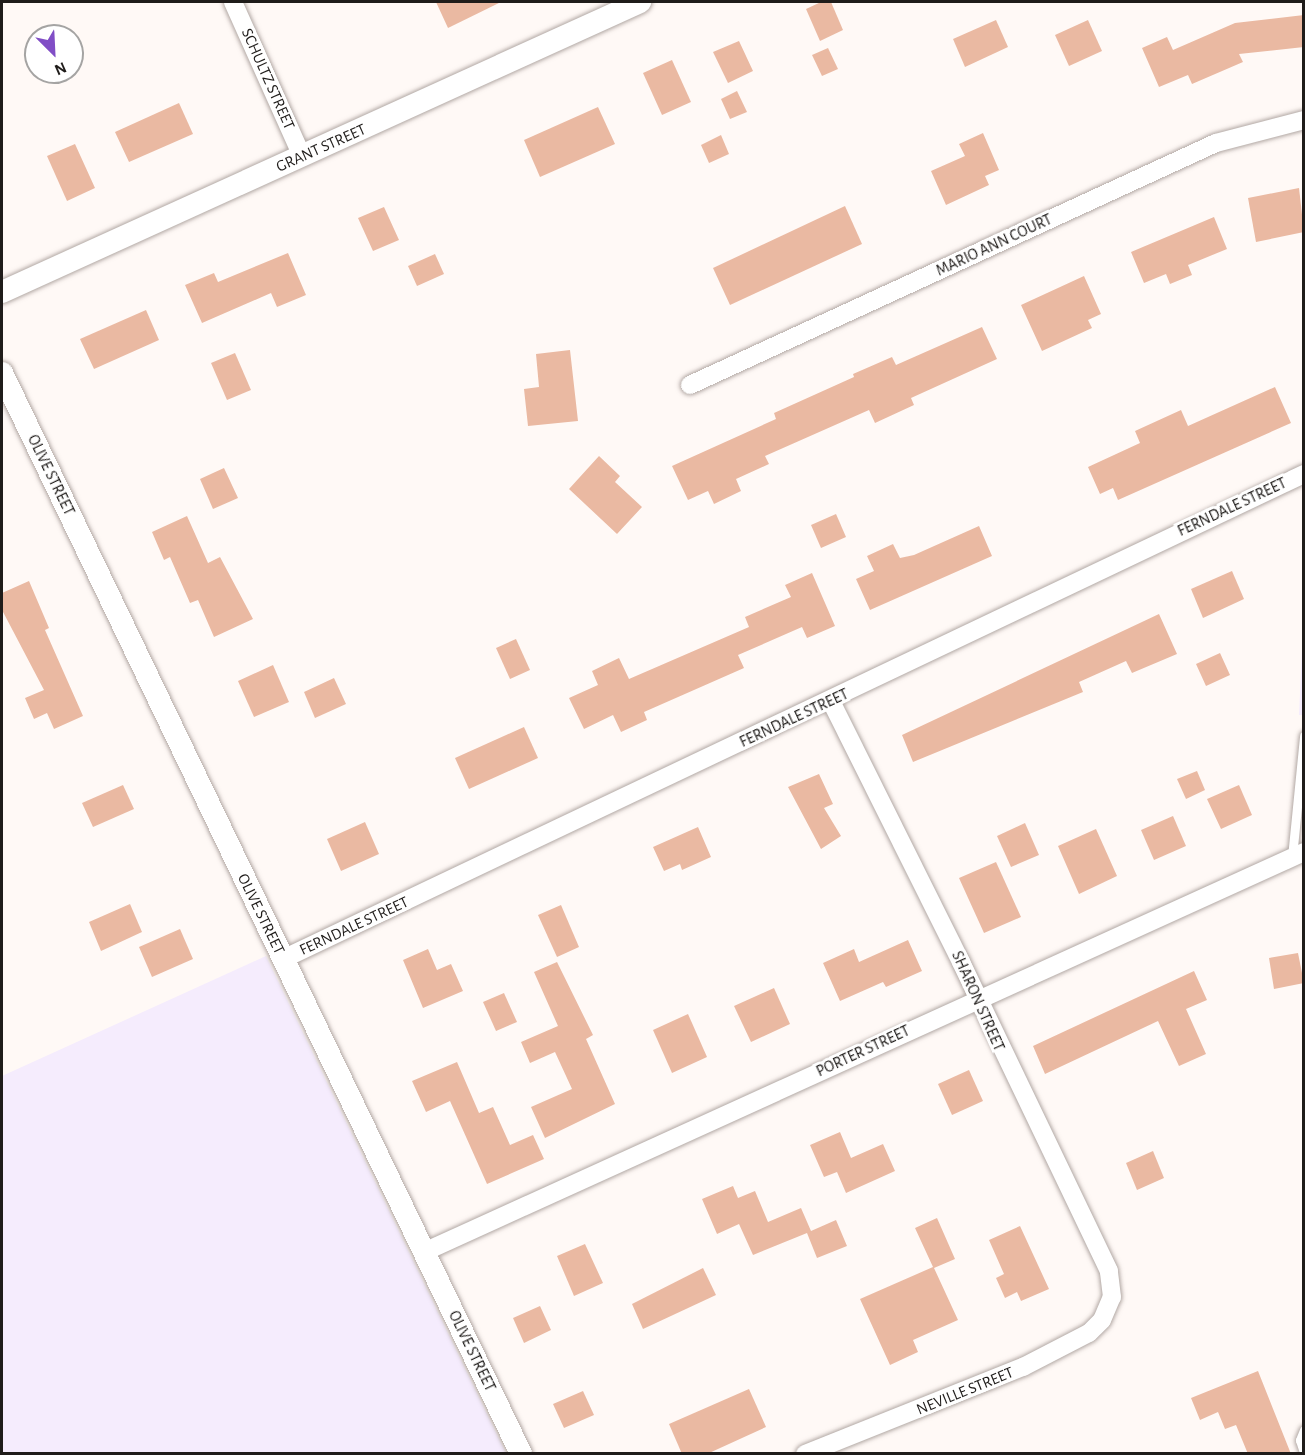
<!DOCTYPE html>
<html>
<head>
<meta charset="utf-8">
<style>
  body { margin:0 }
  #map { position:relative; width:1305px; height:1455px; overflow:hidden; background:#fff9f6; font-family:"Alegreya Sans",sans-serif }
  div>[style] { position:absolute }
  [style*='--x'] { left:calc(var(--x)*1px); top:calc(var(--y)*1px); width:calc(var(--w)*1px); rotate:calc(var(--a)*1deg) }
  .commercial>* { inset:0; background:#f5ecfd }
  .building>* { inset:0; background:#eab9a2 }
  .roads { filter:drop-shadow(0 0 2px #b2a8a4) drop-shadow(0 0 2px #b2a8a4) }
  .service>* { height:9px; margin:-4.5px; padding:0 4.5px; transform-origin:4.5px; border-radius:4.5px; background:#fff }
  .minor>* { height:18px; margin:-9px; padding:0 9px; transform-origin:9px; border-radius:9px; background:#fff }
  .tertiary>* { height:22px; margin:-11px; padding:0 11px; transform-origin:11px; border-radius:11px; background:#fff }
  span { translate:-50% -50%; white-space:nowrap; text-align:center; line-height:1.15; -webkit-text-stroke:6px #fff; paint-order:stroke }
  .street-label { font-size:16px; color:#1f1c1a }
  .frame { position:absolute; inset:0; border:3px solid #1f1c1a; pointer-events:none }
  .north { position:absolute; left:24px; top:24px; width:60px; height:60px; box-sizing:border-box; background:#fff; border:2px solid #a5a4a3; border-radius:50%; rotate:156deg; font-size:16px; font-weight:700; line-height:24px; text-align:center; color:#1f1c1a }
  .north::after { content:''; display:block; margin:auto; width:21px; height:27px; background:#814ec6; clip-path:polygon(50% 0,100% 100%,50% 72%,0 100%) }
</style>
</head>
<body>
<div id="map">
  <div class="commercial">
    <div style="clip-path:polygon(1303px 627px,1304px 715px,1299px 715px)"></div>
    <div style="clip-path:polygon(266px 956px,506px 1453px,2px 1453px,2px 1076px)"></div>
  </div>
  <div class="building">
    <div style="clip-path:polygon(436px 2px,501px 2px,448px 28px)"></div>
    <div style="clip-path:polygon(821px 2px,831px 2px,843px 30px,820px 41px,806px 9px)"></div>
    <div style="clip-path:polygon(1304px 15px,1304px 47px,1239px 54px,1243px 62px,1192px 84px,1188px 75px,1159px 87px,1142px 48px,1167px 37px,1173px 50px,1235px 23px)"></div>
    <div style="clip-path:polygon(996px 20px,1008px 47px,965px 67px,953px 39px)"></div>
    <div style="clip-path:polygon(1088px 20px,1102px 51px,1069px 66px,1055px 35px)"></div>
    <div style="clip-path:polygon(739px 41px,753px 71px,728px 83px,713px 52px)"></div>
    <div style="clip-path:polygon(828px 48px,838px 69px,822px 76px,812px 55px)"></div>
    <div style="clip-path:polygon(672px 60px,691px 102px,662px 115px,643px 73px)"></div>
    <div style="clip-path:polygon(737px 91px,747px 112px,730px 119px,721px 99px)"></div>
    <div style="clip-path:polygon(179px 103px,193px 134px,129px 162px,115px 132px)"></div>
    <div style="clip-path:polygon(598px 107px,615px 144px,540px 177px,524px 140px)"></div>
    <div style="clip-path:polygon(983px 133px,999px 170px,985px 176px,989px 185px,946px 205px,931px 171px,965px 156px,959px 144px)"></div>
    <div style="clip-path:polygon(721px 135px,729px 154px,709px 163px,701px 145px)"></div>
    <div style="clip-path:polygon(75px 144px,95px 188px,67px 201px,47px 156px)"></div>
    <div style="clip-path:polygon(1299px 188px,1304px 232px,1256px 242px,1248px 198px)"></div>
    <div style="clip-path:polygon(845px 206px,862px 244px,730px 305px,713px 268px)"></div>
    <div style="clip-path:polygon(384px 207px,399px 240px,373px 251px,358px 218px)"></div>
    <div style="clip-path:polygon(1214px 217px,1227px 249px,1188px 265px,1192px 275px,1170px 284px,1166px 274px,1144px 283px,1131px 252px)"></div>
    <div style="clip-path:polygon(288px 253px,306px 295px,277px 307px,271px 293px,202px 323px,185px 285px,214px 273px,218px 282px)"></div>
    <div style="clip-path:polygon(435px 254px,444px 274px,417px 286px,408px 266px)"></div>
    <div style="clip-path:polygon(1084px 276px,1101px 314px,1088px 320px,1092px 328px,1042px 351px,1021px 305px)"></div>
    <div style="clip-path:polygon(146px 310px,159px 340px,94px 369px,80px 339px)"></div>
    <div style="clip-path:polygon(982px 327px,997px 359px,911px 398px,914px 405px,875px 423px,869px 410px,765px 456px,769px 464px,736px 479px,741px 491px,714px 504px,708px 491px,688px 500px,672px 466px,776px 419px,774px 413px,854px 377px,853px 374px,892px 357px,896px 365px)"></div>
    <div style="clip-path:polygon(570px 350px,578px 421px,528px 426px,524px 389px,539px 387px,536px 354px)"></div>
    <div style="clip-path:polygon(235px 353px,251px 390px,227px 400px,211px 363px)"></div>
    <div style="clip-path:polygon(1275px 387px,1291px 423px,1118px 500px,1113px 488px,1100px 494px,1088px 467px,1140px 443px,1135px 431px,1181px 410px,1188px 426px)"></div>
    <div style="clip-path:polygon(599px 456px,620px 476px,615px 482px,642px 507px,617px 534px,569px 489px)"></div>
    <div style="clip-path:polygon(224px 468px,238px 498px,213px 509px,200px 479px)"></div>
    <div style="clip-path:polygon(836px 514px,846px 537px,821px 548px,811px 525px)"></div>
    <div style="clip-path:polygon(187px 516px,208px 563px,220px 557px,253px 619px,214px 637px,198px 600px,190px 603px,170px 557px,164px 560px,152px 532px)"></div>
    <div style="clip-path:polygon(979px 526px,992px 556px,870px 610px,856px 579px,874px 571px,867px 556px,893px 544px,900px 558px,914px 555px)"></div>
    <div style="clip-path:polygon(1232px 571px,1244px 599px,1203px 618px,1191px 589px)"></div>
    <div style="clip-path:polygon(812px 573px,835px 626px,807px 638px,802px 627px,738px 655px,744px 668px,644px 712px,647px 720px,621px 732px,613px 715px,584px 729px,569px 698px,598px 685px,592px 671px,619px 658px,629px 679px,749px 627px,745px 617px,791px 597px,785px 585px)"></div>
    <div style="clip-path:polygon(29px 581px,49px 628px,45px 630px,83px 716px,54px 729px,47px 713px,34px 719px,25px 698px,44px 690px,2px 610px,2px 593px)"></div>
    <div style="clip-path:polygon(1159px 614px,1177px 654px,1132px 673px,1126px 661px,1079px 682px,1083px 692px,913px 762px,902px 735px)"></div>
    <div style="clip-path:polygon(516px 639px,530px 670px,510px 679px,496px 648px)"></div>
    <div style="clip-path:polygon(1220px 653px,1230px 675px,1206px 686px,1196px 664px)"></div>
    <div style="clip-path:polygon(273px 665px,289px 702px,254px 717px,238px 681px)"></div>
    <div style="clip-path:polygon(334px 678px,346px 704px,315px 718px,304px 692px)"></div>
    <div style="clip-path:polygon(524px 727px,538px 758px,469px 789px,455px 758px)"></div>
    <div style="clip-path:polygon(1197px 771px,1205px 790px,1186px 799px,1177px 779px)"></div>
    <div style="clip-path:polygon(819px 774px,833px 804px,824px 808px,841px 836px,821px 849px,788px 787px)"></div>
    <div style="clip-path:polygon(123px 785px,134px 809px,93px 827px,82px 803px)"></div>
    <div style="clip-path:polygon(1239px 785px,1252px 815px,1221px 829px,1207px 799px)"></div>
    <div style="clip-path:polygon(1173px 816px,1186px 846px,1154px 860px,1141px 830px)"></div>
    <div style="clip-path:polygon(365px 822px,379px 854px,341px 871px,327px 839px)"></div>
    <div style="clip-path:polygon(1025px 823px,1039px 855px,1011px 867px,997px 836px)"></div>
    <div style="clip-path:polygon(698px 827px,711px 857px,682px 870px,680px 864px,664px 871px,653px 847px)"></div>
    <div style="clip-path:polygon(1096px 829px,1117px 876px,1079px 894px,1058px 846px)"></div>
    <div style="clip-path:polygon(996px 862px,1021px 917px,984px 933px,959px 878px)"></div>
    <div style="clip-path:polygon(130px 904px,142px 932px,101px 951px,89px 922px)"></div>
    <div style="clip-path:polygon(561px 905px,579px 947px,557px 957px,538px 915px)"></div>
    <div style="clip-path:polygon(180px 929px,193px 959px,152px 977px,139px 947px)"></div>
    <div style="clip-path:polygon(908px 940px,922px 971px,886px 987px,883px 982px,840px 1001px,823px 963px,854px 949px,859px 962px)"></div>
    <div style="clip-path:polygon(428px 949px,437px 970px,451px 964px,463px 991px,423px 1008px,403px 960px)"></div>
    <div style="clip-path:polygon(1298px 953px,1304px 983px,1274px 989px,1269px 958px)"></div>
    <div style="clip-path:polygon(557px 962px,593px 1035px,586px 1039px,615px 1104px,545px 1138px,531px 1107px,572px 1089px,555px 1052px,530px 1063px,521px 1042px,558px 1026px,534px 972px)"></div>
    <div style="clip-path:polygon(1194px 971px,1207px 1000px,1186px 1009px,1206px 1054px,1179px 1066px,1158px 1021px,1045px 1074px,1033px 1046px)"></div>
    <div style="clip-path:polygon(774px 988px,790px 1024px,751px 1042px,734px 1006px)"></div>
    <div style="clip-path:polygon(504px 993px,517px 1022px,496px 1031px,483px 1002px)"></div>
    <div style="clip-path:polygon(688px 1014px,707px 1057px,672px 1073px,653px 1030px)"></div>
    <div style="clip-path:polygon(457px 1062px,479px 1113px,493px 1107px,510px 1145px,533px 1135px,544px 1159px,487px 1184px,450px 1101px,426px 1112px,412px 1081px)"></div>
    <div style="clip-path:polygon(969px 1070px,983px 1101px,952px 1115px,938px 1084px)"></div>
    <div style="clip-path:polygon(840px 1132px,851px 1158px,883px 1144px,895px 1171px,846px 1193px,837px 1172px,824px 1177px,810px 1145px)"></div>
    <div style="clip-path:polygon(1153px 1151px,1164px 1178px,1137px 1190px,1126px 1163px)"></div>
    <div style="clip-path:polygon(733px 1186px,738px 1198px,755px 1191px,768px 1222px,801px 1208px,811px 1231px,836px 1220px,847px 1246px,817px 1258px,807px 1233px,753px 1255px,739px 1224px,717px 1234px,702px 1199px)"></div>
    <div style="clip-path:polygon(937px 1218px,955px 1259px,934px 1268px,958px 1320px,913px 1340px,918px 1352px,890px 1365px,860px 1299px,933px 1267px,915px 1228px)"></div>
    <div style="clip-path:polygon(1020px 1226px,1049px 1289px,1021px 1301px,1017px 1292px,1005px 1298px,996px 1278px,1004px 1274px,989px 1240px)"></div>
    <div style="clip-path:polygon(585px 1244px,603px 1283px,574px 1296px,557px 1256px)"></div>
    <div style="clip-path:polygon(703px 1268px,716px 1295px,643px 1329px,632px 1304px)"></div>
    <div style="clip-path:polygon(540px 1306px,551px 1330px,524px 1343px,513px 1318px)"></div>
    <div style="clip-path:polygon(1258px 1371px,1291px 1454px,1248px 1454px,1236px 1425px,1225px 1429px,1218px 1412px,1200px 1420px,1191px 1398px)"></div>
    <div style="clip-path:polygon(749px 1389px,766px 1427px,707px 1454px,682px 1454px,669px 1424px)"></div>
    <div style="clip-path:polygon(583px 1391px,594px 1415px,564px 1428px,553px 1404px)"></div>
  </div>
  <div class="roads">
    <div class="service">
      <div style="--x:1292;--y:857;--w:122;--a:-84.3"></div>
      <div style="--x:1304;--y:1430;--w:11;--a:112"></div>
      <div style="--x:1300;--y:1440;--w:13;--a:72"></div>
    </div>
    <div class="minor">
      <div style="--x:233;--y:2;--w:169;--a:65.9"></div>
      <div style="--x:690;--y:385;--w:579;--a:-24.71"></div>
      <div style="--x:1216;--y:143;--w:91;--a:-14.6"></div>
      <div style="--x:283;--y:959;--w:1130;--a:-25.41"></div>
      <div style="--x:424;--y:1252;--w:967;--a:-24.44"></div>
      <div style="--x:805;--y:1454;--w:235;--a:-21.8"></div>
      <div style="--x:1023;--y:1367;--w:74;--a:-27.3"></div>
      <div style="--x:1089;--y:1333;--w:18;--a:-45"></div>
      <div style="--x:1102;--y:1320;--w:25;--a:-67"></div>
      <div style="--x:1112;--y:1297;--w:26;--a:-97"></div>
      <div style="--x:1109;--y:1271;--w:343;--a:-115.6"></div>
      <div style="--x:961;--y:962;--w:292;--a:-116.5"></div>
    </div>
    <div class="tertiary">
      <div style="--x:2;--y:292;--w:701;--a:-24.44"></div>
      <div style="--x:2;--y:373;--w:1199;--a:64.35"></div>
    </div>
  </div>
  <div class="street-label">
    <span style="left:268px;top:79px;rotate:66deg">SCHULTZ STREET</span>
    <span style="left:321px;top:148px;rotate:-24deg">GRANT STREET</span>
    <span style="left:994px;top:245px;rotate:-25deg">MARIO ANN COURT</span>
    <span style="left:51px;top:475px;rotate:64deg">OLIVE STREET</span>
    <span style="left:1232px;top:507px;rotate:-25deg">FERNDALE STREET</span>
    <span style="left:794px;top:718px;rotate:-25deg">FERNDALE STREET</span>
    <span style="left:261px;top:914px;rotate:64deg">OLIVE STREET</span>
    <span style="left:354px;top:926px;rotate:-25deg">FERNDALE STREET</span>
    <span style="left:978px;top:1001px;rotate:66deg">SHARON STREET</span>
    <span style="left:863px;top:1051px;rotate:-25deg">PORTER STREET</span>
    <span style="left:472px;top:1351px;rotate:64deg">OLIVE STREET</span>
    <span style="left:965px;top:1391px;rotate:-22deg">NEVILLE STREET</span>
  </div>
  <div class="frame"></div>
  <div class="north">N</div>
</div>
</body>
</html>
